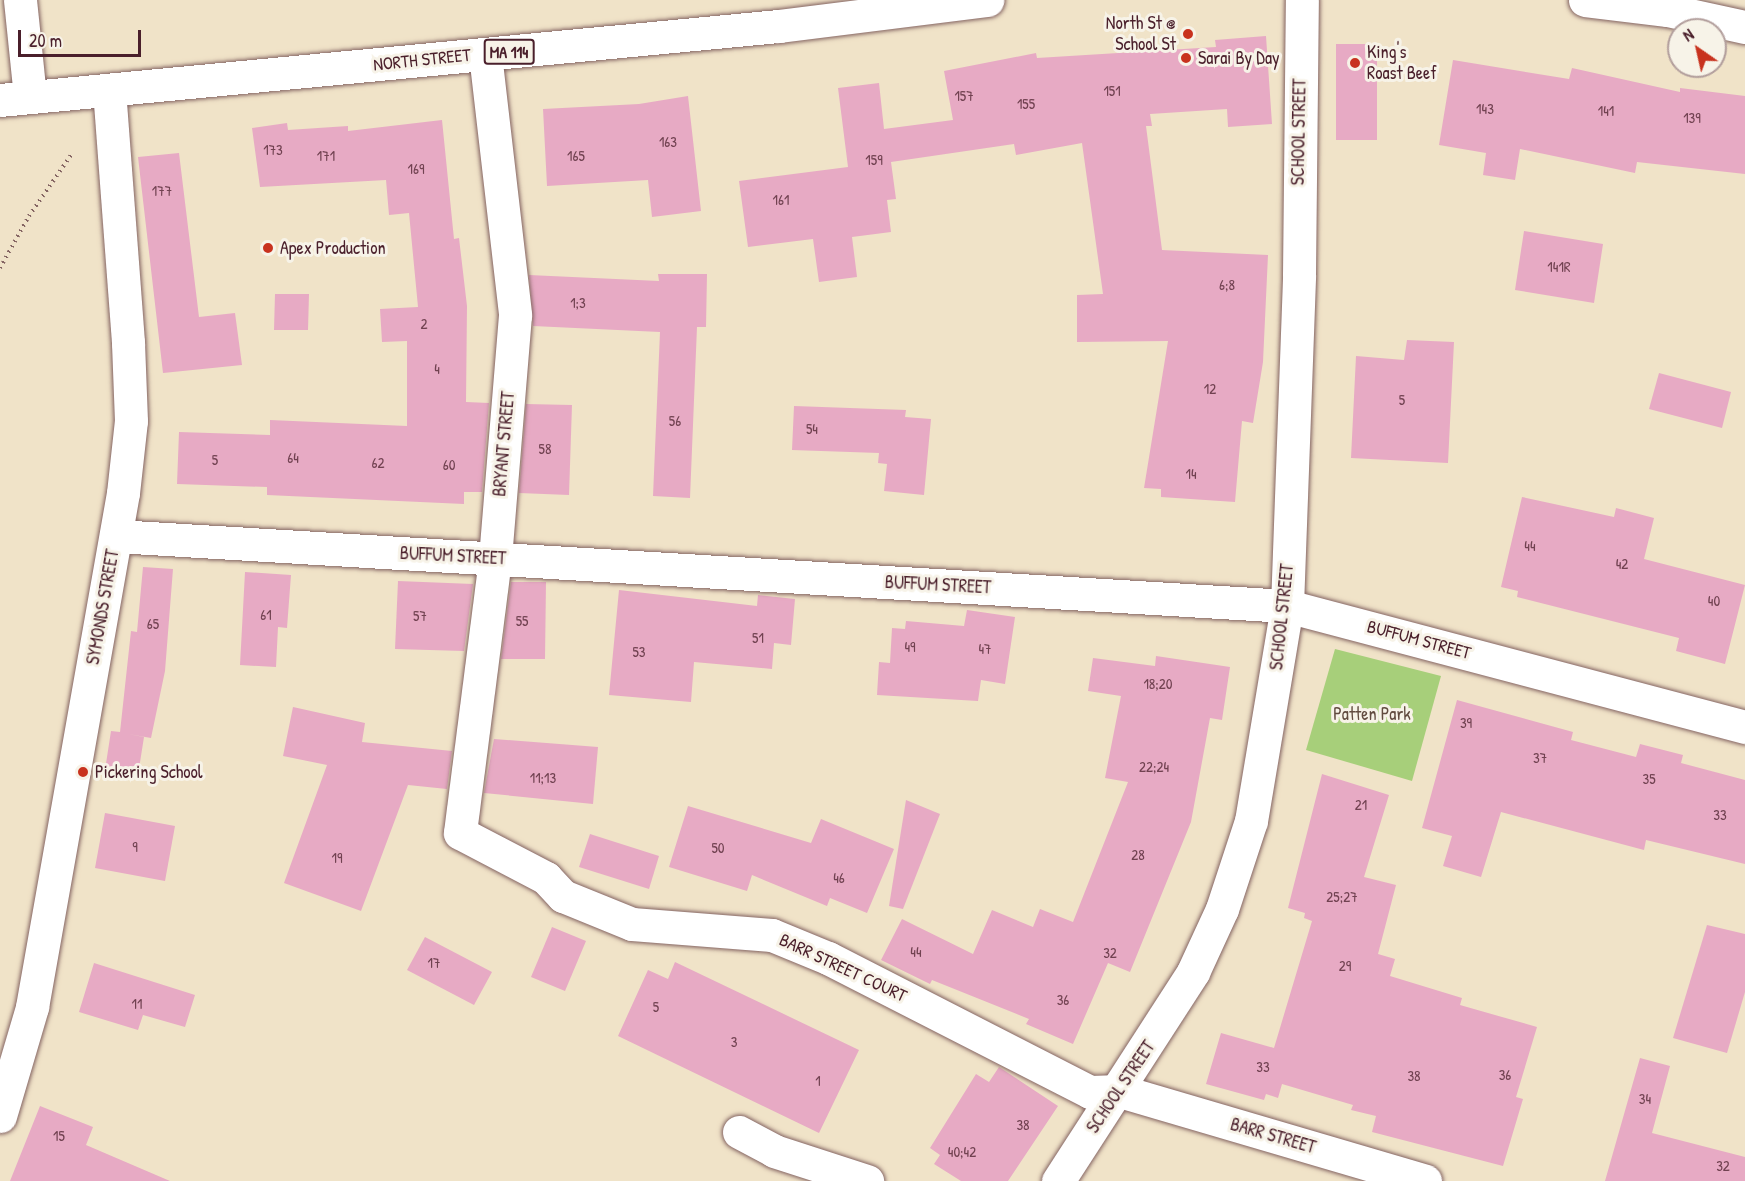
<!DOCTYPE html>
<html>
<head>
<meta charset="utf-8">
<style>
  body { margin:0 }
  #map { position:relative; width:1745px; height:1181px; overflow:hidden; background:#f0e3c8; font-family:"Patrick Hand",sans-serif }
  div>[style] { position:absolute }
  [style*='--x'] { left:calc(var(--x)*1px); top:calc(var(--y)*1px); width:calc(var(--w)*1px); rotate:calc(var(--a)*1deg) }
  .green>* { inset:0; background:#a7cf7a }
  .building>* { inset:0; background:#e7aac4 }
  .path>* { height:4px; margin-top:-2px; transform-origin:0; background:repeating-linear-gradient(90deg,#846462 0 1.5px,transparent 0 6px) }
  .roads { filter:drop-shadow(0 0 2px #846462) drop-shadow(0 0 2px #846462) }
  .minor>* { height:33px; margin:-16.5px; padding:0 16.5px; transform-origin:16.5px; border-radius:16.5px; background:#fff }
  .tertiary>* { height:33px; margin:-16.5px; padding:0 16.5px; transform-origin:16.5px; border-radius:16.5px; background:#fff }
  .secondary>* { height:33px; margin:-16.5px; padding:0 16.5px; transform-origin:16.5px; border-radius:16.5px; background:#fff }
  .trunk>* { height:33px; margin:-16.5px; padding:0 16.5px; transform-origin:16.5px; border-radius:16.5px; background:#fff }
  .dots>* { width:16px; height:16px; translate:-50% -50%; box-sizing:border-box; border:3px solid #f7f3e8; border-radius:50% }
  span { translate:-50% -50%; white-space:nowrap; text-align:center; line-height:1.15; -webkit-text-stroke:6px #f7f3e8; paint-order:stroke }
  .number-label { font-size:15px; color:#714251 }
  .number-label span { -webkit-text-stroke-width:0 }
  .shield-label span { padding:2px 4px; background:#f7f3e8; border:2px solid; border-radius:4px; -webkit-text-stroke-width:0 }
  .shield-label { font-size:16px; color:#4a1f2b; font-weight:700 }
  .poi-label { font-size:18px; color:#4a1f2b }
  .right { translate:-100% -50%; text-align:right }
  .left { translate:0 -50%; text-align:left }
  .street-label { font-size:18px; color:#4a1f2b }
  .park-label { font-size:18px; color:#614b3f }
  .north { position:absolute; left:1667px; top:18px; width:60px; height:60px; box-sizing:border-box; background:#f7f3e8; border:2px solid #b29e9c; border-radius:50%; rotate:326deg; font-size:16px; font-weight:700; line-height:24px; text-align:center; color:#4a1f2b }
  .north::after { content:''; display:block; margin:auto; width:21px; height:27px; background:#c8321e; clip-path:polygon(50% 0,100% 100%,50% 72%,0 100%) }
  .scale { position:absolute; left:18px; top:30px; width:123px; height:27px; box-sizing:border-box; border:3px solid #4a1f2b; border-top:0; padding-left:8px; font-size:18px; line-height:21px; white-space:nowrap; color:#4a1f2b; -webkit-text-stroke:4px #f7f3e8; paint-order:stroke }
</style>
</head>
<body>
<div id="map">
  <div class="green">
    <div style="clip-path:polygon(1335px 649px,1441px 676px,1412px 781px,1306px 750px)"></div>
  </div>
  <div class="building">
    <div style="clip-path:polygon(1266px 36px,1272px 124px,1228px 127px,1227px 109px,1150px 114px,1152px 126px,1146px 126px,1162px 250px,1268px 255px,1263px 362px,1253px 423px,1242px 421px,1235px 502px,1161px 497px,1161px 489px,1144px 488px,1168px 341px,1077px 342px,1077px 295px,1103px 294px,1082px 143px,1016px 155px,1014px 144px,891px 162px,896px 199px,887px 200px,891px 232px,852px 237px,857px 277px,819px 282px,813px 239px,748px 247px,739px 181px,848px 167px,838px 88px,879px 83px,884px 129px,953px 120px,944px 71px,1036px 53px,1037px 58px,1216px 47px,1215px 40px)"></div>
    <div style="clip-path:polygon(1336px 44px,1377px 44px,1377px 140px,1336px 140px)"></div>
    <div style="clip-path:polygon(1453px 60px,1569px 79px,1572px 68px,1680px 92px,1680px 88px,1745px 96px,1745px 174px,1637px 162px,1635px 173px,1520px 149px,1515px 180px,1483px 175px,1486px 153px,1439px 145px)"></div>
    <div style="clip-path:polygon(688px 96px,701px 211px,652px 217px,648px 180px,547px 186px,543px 109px,639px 104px)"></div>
    <div style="clip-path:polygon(442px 120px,454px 239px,459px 238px,467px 306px,466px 402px,489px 403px,482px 492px,464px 492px,464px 504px,267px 495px,267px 487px,177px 484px,179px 432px,270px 435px,270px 420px,407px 426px,407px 341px,382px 342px,380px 309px,418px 307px,409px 213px,389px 215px,386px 180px,260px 187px,252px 128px,287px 123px,288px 130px,348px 126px,348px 131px)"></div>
    <div style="clip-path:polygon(179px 153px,199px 317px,235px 313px,242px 365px,163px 373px,138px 157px)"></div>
    <div style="clip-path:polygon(1524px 231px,1603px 244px,1594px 303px,1515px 290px)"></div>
    <div style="clip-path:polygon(658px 274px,707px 274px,706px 327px,697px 327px,690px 498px,653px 496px,660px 332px,533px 326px,529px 275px,659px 281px)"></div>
    <div style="clip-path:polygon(275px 294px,309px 294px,308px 330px,274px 330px)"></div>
    <div style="clip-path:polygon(1407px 340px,1454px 342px,1448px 463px,1351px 458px,1356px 356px,1404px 360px)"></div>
    <div style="clip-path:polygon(1659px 373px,1731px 392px,1722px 428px,1649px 409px)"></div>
    <div style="clip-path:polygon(526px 404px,572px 405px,569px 495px,519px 493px)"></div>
    <div style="clip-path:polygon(794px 406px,906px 410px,905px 417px,931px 419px,924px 495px,884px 491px,887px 464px,878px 463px,879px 453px,792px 450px)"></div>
    <div style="clip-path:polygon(1522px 497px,1614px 517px,1616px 508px,1654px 518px,1644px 559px,1745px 585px,1725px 664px,1676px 651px,1679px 638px,1517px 597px,1518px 591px,1501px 587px)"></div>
    <div style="clip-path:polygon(143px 567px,173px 569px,165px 671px,151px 738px,128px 734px,144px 737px,138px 775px,105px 770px,111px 731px,120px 732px,131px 631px,137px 632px)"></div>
    <div style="clip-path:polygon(245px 572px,291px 575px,287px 628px,278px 627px,276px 667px,240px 665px)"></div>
    <div style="clip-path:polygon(398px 581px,473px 584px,464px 651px,395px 649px)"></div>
    <div style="clip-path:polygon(511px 582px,546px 582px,545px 659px,501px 659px)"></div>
    <div style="clip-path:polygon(619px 590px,757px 606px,758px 595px,795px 599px,791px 645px,774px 643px,772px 669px,694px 662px,691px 702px,609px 695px)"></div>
    <div style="clip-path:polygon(967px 610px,1015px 617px,1005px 684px,981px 680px,978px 701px,877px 695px,879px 662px,890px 663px,892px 628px,905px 629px,906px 621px,964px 626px)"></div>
    <div style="clip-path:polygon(1156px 656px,1230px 667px,1222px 720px,1210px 718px,1191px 822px,1130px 972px,1108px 963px,1073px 1044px,1026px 1024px,1029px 1019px,932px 980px,930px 984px,881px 960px,902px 919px,973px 954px,992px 910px,1033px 927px,1040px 909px,1073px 922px,1128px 782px,1105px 778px,1121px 696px,1088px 691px,1093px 658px,1155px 666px)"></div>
    <div style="clip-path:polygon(1457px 700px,1573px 732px,1571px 740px,1636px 757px,1640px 744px,1683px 755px,1681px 763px,1745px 780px,1745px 864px,1646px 840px,1644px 850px,1501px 812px,1481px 877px,1443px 866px,1452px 836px,1422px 828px)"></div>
    <div style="clip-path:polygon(293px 707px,365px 723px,362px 742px,452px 751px,447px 789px,408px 785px,361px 911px,284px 883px,327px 765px,283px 756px)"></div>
    <div style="clip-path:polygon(494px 739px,598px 747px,593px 804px,484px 793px)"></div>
    <div style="clip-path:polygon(1322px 774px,1389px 795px,1364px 877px,1396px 885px,1378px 954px,1395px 959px,1390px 976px,1462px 998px,1460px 1005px,1537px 1027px,1516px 1097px,1523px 1099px,1503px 1166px,1372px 1132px,1376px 1116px,1351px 1110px,1353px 1105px,1282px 1084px,1278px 1098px,1266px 1094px,1264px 1100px,1206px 1084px,1221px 1033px,1274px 1048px,1312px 921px,1304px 918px,1305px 913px,1288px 908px)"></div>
    <div style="clip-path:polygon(906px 800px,940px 814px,903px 909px,889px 906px)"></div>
    <div style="clip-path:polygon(688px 806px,811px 843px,821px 819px,894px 849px,867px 913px,830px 898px,827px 906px,752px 875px,747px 891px,669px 867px)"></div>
    <div style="clip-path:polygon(105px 813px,175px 826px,165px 881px,95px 868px)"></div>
    <div style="clip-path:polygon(590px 834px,659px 856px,649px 889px,579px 867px)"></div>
    <div style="clip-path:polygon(1707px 925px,1745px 934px,1745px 992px,1727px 1053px,1673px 1038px)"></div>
    <div style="clip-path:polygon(552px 927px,586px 941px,565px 991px,531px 977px)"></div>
    <div style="clip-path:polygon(425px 937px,492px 972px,474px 1005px,407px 970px)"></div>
    <div style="clip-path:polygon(675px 962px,859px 1050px,819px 1133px,618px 1036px,648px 970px,668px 979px)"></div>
    <div style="clip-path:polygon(94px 963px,195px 995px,185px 1027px,143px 1015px,138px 1030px,79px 1012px)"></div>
    <div style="clip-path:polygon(1640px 1058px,1670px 1066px,1652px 1133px,1745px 1157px,1745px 1181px,1605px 1181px)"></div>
    <div style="clip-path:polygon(999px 1067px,1058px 1106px,1008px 1181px,961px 1181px,934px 1164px,940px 1155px,930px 1148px,976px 1074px,989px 1082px)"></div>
    <div style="clip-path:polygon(40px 1106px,93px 1127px,86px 1145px,170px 1181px,10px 1181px)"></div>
  </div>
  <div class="path">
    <div style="--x:0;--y:268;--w:60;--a:-60.9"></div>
    <div style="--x:29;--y:216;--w:74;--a:-55.5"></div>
  </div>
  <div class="roads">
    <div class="minor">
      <div style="--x:485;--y:54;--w:263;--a:83.4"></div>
      <div style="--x:515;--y:315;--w:245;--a:94.7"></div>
      <div style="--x:495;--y:559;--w:276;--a:97.3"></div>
      <div style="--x:460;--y:833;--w:97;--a:27.6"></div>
      <div style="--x:546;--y:878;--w:25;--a:47"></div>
      <div style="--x:563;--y:896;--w:74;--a:22.1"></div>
      <div style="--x:632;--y:924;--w:140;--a:4.5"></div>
      <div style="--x:772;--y:935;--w:61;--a:22.3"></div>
      <div style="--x:828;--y:958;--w:294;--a:27.1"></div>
      <div style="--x:1090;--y:1092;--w:30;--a:-2"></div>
      <div style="--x:1120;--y:1091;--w:318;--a:16.4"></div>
      <div style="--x:116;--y:536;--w:1173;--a:3.42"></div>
      <div style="--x:1287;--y:606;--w:474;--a:14.8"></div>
      <div style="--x:0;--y:1116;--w:114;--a:-73.6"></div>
      <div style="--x:32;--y:1007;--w:522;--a:-79.96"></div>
      <div style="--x:123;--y:493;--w:72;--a:-83.7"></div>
      <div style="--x:131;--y:421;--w:79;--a:-92.2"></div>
      <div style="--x:128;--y:342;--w:252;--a:-94.3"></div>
      <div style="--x:739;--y:1132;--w:40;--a:28"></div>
      <div style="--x:774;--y:1151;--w:98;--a:17.9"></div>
    </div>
    <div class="tertiary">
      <div style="--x:1058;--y:1181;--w:249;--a:-57.1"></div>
      <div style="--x:1193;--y:972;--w:69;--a:-65.3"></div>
      <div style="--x:1222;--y:909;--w:93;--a:-71.8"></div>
      <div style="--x:1251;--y:821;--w:218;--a:-80.5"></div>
      <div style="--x:1287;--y:606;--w:331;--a:-87.9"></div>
      <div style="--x:1299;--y:275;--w:275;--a:-89.4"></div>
    </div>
    <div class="secondary">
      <div style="--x:20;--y:0;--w:97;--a:84.1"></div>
    </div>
    <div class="trunk">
      <div style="--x:1585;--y:0;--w:83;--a:7"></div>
      <div style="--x:1667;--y:10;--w:80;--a:12.3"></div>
      <div style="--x:0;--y:100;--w:782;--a:-5.43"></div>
      <div style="--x:778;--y:26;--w:211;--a:-7.1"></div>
    </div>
  </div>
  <div class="dots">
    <div style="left:1188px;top:34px;background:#c8321e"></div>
    <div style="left:1186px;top:58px;background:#c8321e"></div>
    <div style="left:1355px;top:63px;background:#c8321e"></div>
    <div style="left:268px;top:248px;background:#c8321e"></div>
    <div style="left:83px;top:772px;background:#c8321e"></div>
  </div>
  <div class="number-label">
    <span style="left:1112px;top:91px">151</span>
    <span style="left:964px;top:96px">157</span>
    <span style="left:1026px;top:104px">155</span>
    <span style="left:1485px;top:109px">143</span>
    <span style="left:1606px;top:111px">141</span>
    <span style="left:1692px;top:118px">139</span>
    <span style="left:668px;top:142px">163</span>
    <span style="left:273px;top:150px">173</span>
    <span style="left:326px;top:156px">171</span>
    <span style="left:576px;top:156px">165</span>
    <span style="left:874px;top:160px">159</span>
    <span style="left:416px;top:169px">169</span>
    <span style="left:162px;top:191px">177</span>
    <span style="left:781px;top:200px">161</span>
    <span style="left:1559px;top:267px">141R</span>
    <span style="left:1227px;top:285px">6;8</span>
    <span style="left:578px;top:303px">1;3</span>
    <span style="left:424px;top:324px">2</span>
    <span style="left:437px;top:369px">4</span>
    <span style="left:1210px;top:389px">12</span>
    <span style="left:1402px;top:400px">5</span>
    <span style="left:675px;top:421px">56</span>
    <span style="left:812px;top:429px">54</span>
    <span style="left:545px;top:449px">58</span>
    <span style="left:293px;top:458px">64</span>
    <span style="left:215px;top:460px">5</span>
    <span style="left:378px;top:463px">62</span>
    <span style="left:449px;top:465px">60</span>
    <span style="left:1191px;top:474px">14</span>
    <span style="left:1530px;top:546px">44</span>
    <span style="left:1622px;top:564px">42</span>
    <span style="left:1714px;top:601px">40</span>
    <span style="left:266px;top:615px">61</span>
    <span style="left:420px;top:616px">57</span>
    <span style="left:522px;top:621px">55</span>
    <span style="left:153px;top:624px">65</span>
    <span style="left:758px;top:638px">51</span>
    <span style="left:910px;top:647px">49</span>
    <span style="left:985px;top:649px">47</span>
    <span style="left:639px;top:652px">53</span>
    <span style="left:1158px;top:684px">18;20</span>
    <span style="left:1466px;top:723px">39</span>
    <span style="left:1540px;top:758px">37</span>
    <span style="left:1154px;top:767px">22;24</span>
    <span style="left:543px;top:778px">11;13</span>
    <span style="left:1649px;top:779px">35</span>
    <span style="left:1361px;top:805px">21</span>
    <span style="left:1720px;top:815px">33</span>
    <span style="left:135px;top:847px">9</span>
    <span style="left:718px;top:848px">50</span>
    <span style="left:1138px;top:855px">28</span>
    <span style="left:337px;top:858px">19</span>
    <span style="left:839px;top:878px">46</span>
    <span style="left:1342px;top:897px">25;27</span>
    <span style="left:916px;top:952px">44</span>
    <span style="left:1110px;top:953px">32</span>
    <span style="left:434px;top:963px">17</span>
    <span style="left:1345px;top:966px">29</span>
    <span style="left:1063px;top:1000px">36</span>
    <span style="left:137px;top:1004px">11</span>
    <span style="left:656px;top:1007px">5</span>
    <span style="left:734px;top:1042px">3</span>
    <span style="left:1263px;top:1067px">33</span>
    <span style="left:1505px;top:1075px">36</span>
    <span style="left:1414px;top:1076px">38</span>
    <span style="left:818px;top:1081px">1</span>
    <span style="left:1645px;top:1099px">34</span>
    <span style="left:1023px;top:1125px">38</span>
    <span style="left:59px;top:1136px">15</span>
    <span style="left:962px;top:1152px">40;42</span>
    <span style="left:1723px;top:1166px">32</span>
  </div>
  <div class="shield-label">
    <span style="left:509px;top:52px">MA 114</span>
  </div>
  <div class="poi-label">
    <span class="right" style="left:1176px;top:34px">North St @<br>School St</span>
    <span class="left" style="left:1367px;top:63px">King's<br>Roast Beef</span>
    <span class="left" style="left:1198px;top:58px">Sarai By Day</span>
    <span class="left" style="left:280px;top:248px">Apex Production</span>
    <span class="left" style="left:95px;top:772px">Pickering School</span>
  </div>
  <div class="street-label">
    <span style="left:422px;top:60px;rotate:-6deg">NORTH STREET</span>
    <span style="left:1299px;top:132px;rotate:-89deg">SCHOOL STREET</span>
    <span style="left:504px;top:444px;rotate:-85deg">BRYANT STREET</span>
    <span style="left:453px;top:556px;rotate:3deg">BUFFUM STREET</span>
    <span style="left:938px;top:585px;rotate:3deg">BUFFUM STREET</span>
    <span style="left:103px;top:607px;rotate:-80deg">SYMONDS STREET</span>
    <span style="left:1282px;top:617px;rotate:-84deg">SCHOOL STREET</span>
    <span style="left:1419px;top:640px;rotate:15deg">BUFFUM STREET</span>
    <span style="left:843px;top:968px;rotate:25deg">BARR STREET COURT</span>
    <span style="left:1121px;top:1087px;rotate:-56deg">SCHOOL STREET</span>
    <span style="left:1273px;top:1136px;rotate:16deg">BARR STREET</span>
  </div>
  <div class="park-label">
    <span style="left:1372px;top:714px">Patten Park</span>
  </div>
  <div class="north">N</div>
  <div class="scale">20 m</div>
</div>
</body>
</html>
